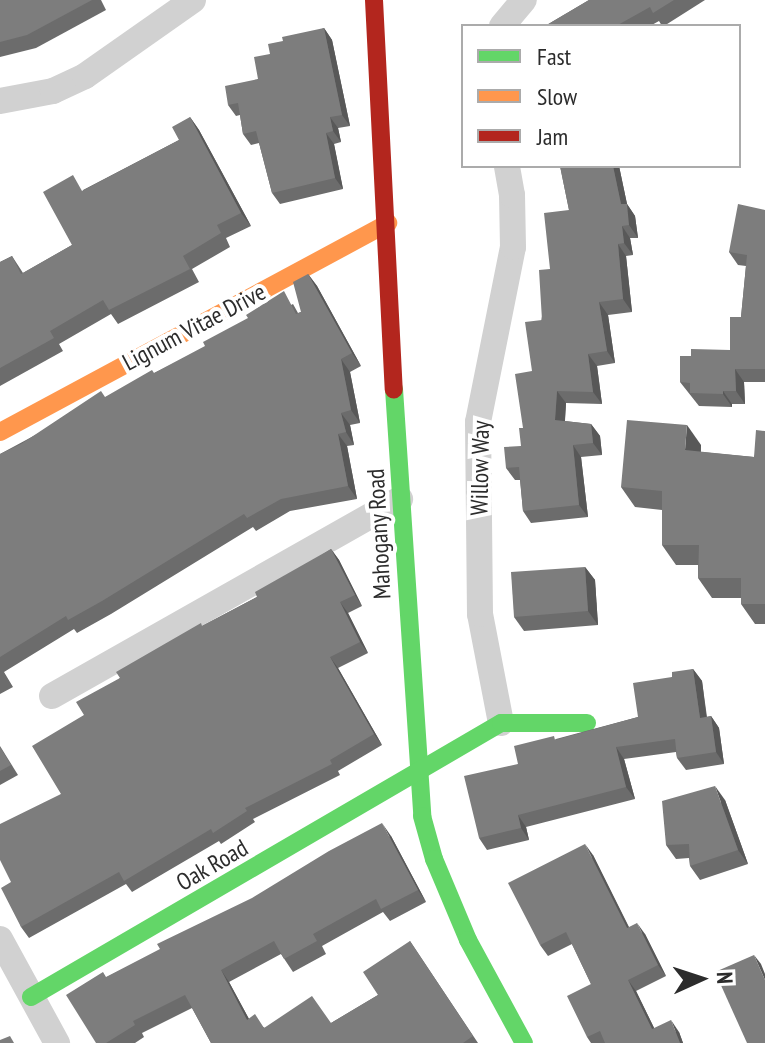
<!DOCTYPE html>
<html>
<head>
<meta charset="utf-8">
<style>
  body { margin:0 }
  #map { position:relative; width:765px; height:1043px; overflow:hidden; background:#fff; font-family:"PT Sans Narrow",sans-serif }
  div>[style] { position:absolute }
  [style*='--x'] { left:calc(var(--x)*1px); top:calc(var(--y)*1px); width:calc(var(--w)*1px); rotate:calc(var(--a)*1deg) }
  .street>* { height:26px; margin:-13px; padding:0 13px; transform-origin:13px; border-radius:13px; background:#d1d1d1 }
  .fast>* { height:18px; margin:-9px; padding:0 9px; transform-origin:9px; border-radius:9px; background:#63d668 }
  .slow>* { height:18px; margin:-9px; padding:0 9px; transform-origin:9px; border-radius:9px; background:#ff974d }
  .jam>* { height:18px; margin:-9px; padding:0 9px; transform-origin:9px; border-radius:9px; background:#b3261e }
  .wall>* { inset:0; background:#6c6c6c }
  .shaded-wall>* { inset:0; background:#585858 }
  .building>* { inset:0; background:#7d7d7d }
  span { translate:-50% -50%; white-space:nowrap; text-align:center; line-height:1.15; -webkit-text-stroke:8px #fff; paint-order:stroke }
  .street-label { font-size:24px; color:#2c2c2c }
  .legend { position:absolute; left:461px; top:24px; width:280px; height:144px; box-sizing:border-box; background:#fff; border:2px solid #ababab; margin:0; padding:10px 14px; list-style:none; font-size:24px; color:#2c2c2c }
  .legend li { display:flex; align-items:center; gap:16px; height:40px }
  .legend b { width:40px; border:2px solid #ababab }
  .north { position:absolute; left:661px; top:939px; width:80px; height:80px; -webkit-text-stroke:6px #fff; paint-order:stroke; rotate:87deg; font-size:22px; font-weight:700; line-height:32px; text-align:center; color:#2c2c2c }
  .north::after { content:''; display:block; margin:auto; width:28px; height:36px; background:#2c2c2c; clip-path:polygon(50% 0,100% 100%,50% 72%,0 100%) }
</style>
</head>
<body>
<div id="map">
  <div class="street">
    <div style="--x:502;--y:26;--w:34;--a:-50"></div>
    <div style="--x:0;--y:101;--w:54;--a:-10.7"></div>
    <div style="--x:53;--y:91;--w:35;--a:-25"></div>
    <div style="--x:85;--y:76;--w:132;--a:-35.1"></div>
    <div style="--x:52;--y:696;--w:400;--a:-29.5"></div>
    <div style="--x:501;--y:723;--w:111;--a:-100.9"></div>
    <div style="--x:480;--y:614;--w:192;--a:-90.6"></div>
    <div style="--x:478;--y:422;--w:178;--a:-78.7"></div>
    <div style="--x:513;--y:247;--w:52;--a:-91.1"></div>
    <div style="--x:512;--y:195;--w:29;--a:-100"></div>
    <div style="--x:0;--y:939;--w:119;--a:61.3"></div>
  </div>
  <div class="fast">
    <div style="--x:394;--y:389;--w:428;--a:86.2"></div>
    <div style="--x:422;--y:816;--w:45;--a:74.4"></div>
    <div style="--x:434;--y:859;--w:88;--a:67.2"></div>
    <div style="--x:468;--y:940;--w:117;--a:61.5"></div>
    <div style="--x:31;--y:997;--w:544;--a:-30.24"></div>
    <div style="--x:501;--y:723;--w:86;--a:0"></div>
  </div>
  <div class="slow">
    <div style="--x:0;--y:432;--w:441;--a:-28.3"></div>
  </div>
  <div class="jam">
    <div style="--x:374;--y:0;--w:390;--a:87.1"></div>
  </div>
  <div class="wall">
    <div style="clip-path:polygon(0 0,101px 0,106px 10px,36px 48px,0 57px)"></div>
    <div style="clip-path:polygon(589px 0,705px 0,664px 26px,662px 26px,659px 21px,650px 26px,545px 26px)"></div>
    <div style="clip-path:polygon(324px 28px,332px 40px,350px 126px,338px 128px,341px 142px,334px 144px,343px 189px,280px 204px,272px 193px,259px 143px,251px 145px,243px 134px,240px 115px,236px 116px,228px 105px,258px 79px,270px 54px)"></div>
    <div style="clip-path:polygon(190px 117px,199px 130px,251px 226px,226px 238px,230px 247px,192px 269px,199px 282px,118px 324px,111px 314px,59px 344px,63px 351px,0 386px,0 262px,12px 256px,23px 273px,72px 245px,83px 190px,179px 140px)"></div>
    <div style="clip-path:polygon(560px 166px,619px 166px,627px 204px,635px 216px,638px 238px,630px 238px,633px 255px,626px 256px,632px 312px,608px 315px,615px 363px,597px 366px,602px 404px,566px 403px,565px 421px,591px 424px,600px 436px,602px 455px,581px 457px,588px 517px,531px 523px,523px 511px,520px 480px,515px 480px,506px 468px,521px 446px,523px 428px,550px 269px,569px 210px)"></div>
    <div style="clip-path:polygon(765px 210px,765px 382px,744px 382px,745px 404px,732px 404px,732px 407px,699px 406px,680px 382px,691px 356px,730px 350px,741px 317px,746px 266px,738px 265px,729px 252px)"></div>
    <div style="clip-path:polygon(308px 274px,317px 286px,361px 366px,350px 372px,360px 423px,350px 425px,354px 445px,347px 446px,357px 499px,290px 511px,256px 531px,253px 527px,111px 614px,77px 633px,74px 629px,4px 672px,13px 687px,0 694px,0 454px,106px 397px,293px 304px,298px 313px,301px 312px)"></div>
    <div style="clip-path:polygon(765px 431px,765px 624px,755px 624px,741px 604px,741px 598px,712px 598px,698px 578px,698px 565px,676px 565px,662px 545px,662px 510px,635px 507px,621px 487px,701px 445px,701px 452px,754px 457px)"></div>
    <div style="clip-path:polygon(331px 549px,339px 560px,362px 606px,348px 613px,368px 653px,338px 668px,382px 745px,338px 771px,340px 775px,253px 819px,255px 822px,221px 844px,219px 841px,132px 892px,126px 884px,29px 938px,21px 927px,11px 882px,61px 794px,84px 715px,120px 678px,202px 626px,257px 597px)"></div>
    <div style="clip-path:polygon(585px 567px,595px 580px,598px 625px,524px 631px,514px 617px)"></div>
    <div style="clip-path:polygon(693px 669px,702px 681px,707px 717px,711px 716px,719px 728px,724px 764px,686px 770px,677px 758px,676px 752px,624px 759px,635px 799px,526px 827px,529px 840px,487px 850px,479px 838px,518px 764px,556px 739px,638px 717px,672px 677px)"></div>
    <div style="clip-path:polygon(0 746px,18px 775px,0 785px)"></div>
    <div style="clip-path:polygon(725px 800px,748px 864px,700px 880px,690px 866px,689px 858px,676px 859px,666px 845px)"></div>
    <div style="clip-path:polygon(391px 836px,426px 902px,390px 921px,383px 912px,322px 946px,326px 954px,293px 972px,281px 954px,229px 982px,249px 1019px,265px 1028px,331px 1023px,378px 995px,410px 941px,478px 1043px,211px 1043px,192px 1008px,142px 1033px,144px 1037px,135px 1043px,96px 1043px,107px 977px)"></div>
    <div style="clip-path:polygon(593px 855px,629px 927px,645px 934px,666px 976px,636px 991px,654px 1028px,679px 1032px,683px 1043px,591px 1043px,587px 1037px,591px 984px,572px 944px,548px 956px,540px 945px)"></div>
  </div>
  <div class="shaded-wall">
    <div style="clip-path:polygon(324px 28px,332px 40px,350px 126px,342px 115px)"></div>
    <div style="clip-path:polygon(190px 117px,199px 130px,251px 226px,241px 213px)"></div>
    <div style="clip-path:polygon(330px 117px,338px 128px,341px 142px,333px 131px)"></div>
    <div style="clip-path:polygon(326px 133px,334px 144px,343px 189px,335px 178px)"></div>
    <div style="clip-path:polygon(613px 166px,619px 166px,627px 204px,635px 216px,638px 238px,629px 225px,621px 204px)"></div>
    <div style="clip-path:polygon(622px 226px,630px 238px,633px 255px,624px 243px)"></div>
    <div style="clip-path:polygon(618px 244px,626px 256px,632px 312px,623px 299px)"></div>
    <div style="clip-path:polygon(308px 274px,317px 286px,361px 366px,352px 353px)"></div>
    <div style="clip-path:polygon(599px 302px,608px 315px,615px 363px,607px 351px)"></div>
    <div style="clip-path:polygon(588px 354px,597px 366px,602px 404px,593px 392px)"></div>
    <div style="clip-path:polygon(341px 359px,350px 372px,360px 423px,351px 410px)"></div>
    <div style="clip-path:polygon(735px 369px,744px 382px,745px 404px,736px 391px)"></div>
    <div style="clip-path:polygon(557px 391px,566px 403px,564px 433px,555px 420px)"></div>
    <div style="clip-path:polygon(723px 391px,732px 404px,732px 407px,723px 394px)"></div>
    <div style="clip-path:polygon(341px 413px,350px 425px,354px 445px,346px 432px)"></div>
    <div style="clip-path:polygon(591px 424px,600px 436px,602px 455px,593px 443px)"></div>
    <div style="clip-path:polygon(687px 425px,701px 445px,699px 470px,685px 450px)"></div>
    <div style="clip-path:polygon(338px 434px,347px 446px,357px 499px,348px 486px)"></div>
    <div style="clip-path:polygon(573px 445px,581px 457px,588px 517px,579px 505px)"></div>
    <div style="clip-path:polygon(331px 549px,339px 560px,362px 606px,355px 595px)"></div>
    <div style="clip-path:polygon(585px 567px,595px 580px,598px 625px,588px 611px)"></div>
    <div style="clip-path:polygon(340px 602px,348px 613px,368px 653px,360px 642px)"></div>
    <div style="clip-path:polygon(330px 657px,338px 668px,382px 745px,374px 734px)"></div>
    <div style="clip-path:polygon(693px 669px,702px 681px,708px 730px,700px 718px)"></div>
    <div style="clip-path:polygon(711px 716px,719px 728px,724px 764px,716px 752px)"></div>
    <div style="clip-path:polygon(616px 747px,624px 759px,635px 799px,626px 787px)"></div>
    <div style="clip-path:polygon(715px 786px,725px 800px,748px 864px,738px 850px)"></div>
    <div style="clip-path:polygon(518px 815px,526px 827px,529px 840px,521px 828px)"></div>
    <div style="clip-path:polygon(382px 823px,391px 836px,426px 902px,418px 890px)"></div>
    <div style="clip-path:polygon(585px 844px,593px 855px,635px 940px,627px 928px)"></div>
    <div style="clip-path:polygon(637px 923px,645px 934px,666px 976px,658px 965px)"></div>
    <div style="clip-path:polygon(754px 955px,761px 964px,765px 974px,765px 980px)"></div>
    <div style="clip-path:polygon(221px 970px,229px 982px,256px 1032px,247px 1020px)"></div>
    <div style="clip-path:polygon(628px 980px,636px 991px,660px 1040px,652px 1029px)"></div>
    <div style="clip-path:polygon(671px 1020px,679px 1032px,683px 1043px,680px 1043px)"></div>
  </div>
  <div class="building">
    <div style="clip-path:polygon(0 0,92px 0,27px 35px,0 42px)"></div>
    <div style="clip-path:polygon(589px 0,674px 0,653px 13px,650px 7px,616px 26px,545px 26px)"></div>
    <div style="clip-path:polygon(324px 28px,342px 115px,330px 117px,333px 131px,326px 133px,335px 178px,272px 193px,256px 131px,243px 134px,238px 103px,228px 105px,225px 86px,258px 79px,254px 57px,270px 54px,268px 44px,283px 41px,282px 37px)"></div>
    <div style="clip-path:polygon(190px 117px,241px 213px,217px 225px,221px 233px,183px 256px,190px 269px,109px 310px,103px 300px,50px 331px,54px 338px,0 368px,0 262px,12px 256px,21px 274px,72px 245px,43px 192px,73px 175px,82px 191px,179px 140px,172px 127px)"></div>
    <div style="clip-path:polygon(560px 166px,613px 166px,621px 204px,627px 204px,629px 225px,622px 226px,624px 243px,618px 244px,623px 299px,599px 302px,607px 351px,588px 354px,593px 392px,557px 391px,555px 420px,591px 424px,593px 443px,573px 445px,579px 505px,523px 511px,519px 467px,506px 468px,504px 447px,521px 446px,519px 428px,523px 428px,515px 374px,532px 371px,525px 322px,542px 320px,539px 270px,550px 269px,544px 213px,569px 210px)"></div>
    <div style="clip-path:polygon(738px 204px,765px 210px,765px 369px,735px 369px,736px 391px,723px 391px,723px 394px,690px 393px,690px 383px,680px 382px,680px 356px,691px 356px,691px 349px,730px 350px,730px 317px,741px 317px,747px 255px,729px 252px)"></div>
    <div style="clip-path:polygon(308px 274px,352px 353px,341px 359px,351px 410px,341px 413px,346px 432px,338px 434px,348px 486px,281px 499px,247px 518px,244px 514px,102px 601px,68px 620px,66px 616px,0 657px,0 454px,21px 444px,101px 391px,105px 397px,152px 370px,154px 373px,205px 346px,203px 342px,248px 318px,246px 315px,284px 291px,296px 314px,301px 312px,293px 282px)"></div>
    <div style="clip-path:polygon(627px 420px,687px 425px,685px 450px,754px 457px,756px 430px,765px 431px,765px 604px,741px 604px,741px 578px,698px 578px,699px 545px,662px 545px,662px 491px,621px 487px)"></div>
    <div style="clip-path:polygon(331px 549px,355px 595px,340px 602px,360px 642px,330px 657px,374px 734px,330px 760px,332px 764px,245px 808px,247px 811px,213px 833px,211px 829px,124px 881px,119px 872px,21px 927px,1px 888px,11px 882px,0 860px,0 824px,61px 794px,32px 746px,84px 715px,76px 702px,120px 678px,116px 672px,201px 623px,202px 626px,257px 597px,255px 592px)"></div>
    <div style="clip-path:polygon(585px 567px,588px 611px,514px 617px,511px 572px)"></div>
    <div style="clip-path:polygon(693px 669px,700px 718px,711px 716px,716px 752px,677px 758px,675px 739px,616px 747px,626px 787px,518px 815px,521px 828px,479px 838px,464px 776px,518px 764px,514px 746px,554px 736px,555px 740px,638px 717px,633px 683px,672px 677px,672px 672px)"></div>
    <div style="clip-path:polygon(0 747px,11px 765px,0 771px)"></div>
    <div style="clip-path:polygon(715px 786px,738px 850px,690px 866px,689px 844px,666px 845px,662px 801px)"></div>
    <div style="clip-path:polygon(382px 823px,418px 890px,381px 909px,376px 899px,313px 934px,317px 941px,284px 959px,274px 941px,221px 970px,247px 1020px,255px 1014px,264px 1028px,312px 996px,331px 1023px,378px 995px,363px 972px,410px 941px,473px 1036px,463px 1043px,211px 1043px,185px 995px,133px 1021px,135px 1025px,106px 1043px,96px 1043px,66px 995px,103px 972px,106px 977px,160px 949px,157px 944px,252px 898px,329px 851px)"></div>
    <div style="clip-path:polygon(585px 844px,627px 928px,637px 923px,658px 965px,628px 980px,652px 1029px,671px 1020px,680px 1043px,605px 1043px,600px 1031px,587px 1037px,567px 996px,591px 984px,566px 932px,540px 945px,508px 883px)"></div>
    <div style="clip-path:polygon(754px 955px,765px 980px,765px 1043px,747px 1043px,715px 972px)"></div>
    <div style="clip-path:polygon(10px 1036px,14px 1043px,0 1043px,0 1040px)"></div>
  </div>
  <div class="street-label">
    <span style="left:194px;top:327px;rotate:-28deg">Lignum Vitae Drive</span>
    <span style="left:480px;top:468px;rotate:-89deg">Willow Way</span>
    <span style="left:379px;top:534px;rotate:-93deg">Mahogany Road</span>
    <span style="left:212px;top:865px;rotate:-30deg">Oak Road</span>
  </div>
  <ul class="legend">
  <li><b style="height:10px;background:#63d668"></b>Fast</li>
  <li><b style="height:10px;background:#ff974d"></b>Slow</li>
  <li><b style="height:10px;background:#b3261e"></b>Jam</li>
  </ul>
  <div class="north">N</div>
</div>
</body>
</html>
